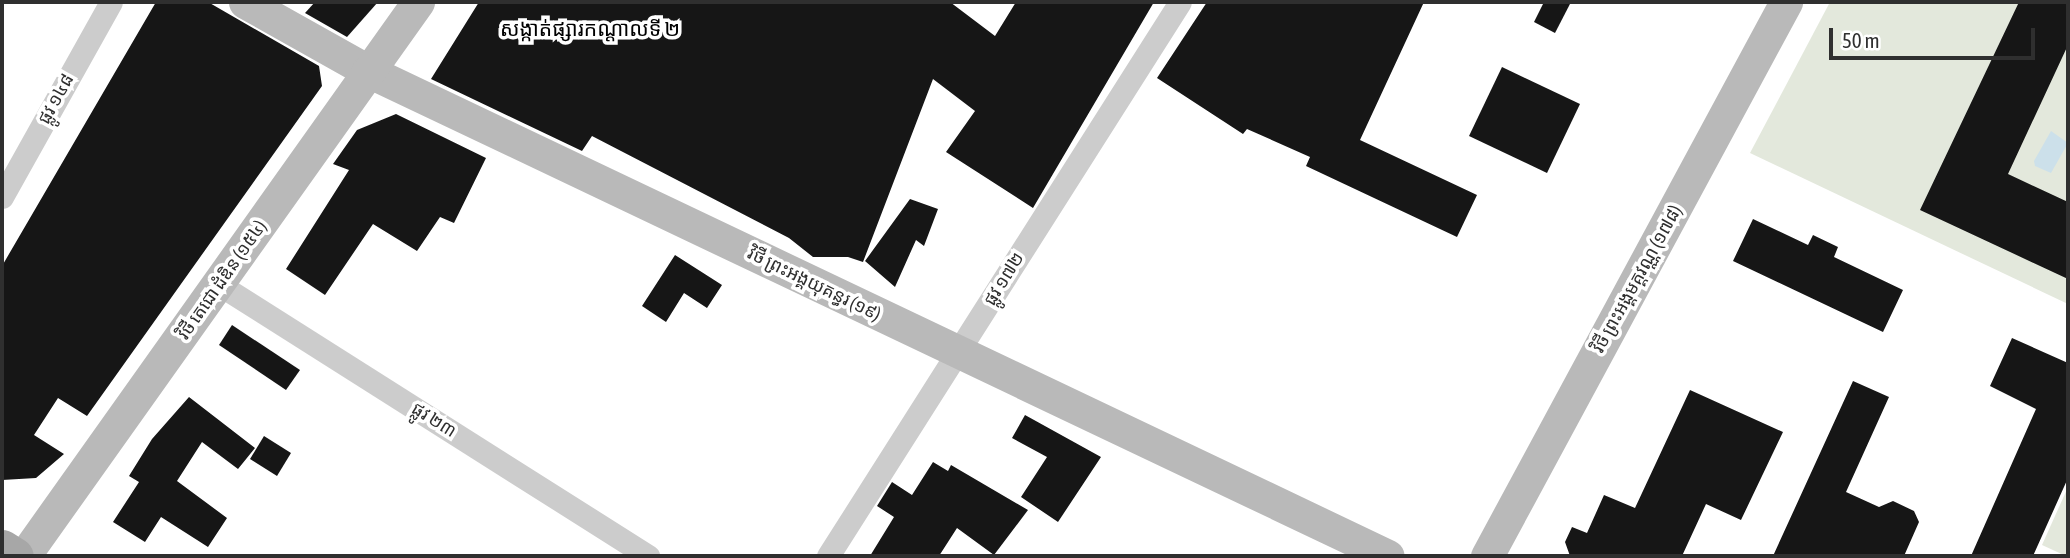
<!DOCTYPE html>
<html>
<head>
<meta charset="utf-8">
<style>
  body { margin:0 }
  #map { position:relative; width:2070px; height:558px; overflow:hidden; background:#fff; font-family:"Asap Condensed","Noto Sans Khmer",sans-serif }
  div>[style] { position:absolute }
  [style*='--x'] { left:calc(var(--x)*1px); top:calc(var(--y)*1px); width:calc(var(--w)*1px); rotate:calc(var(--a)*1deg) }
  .green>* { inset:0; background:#e3e8dc }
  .water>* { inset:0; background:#cce0ea }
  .building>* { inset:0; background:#161616 }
  .street>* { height:23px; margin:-11.5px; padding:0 11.5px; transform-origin:11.5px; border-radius:11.5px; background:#ccc }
  .secondary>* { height:33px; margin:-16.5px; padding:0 16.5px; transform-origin:16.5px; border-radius:16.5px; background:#b9b9b9 }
  .primary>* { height:37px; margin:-18.5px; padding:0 18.5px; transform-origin:18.5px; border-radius:18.5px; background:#a7a7a7 }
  span { translate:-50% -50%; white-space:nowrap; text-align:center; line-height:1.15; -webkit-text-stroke:7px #fff; paint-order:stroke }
  .street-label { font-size:18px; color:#2f2f2f }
  .quarter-label { font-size:21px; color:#000 }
  .frame { position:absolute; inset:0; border:4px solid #2f2f2f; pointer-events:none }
  .scale { position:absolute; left:1829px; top:28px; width:206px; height:32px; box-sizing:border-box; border:4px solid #2f2f2f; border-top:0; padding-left:9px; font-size:21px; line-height:24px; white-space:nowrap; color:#2f2f2f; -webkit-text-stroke:5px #fff; paint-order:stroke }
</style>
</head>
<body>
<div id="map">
  <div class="green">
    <div style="clip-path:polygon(1830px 2px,2068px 2px,2068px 304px,1750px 153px)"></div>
    <div style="clip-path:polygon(2068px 487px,2068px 556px,2066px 556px,2042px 545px)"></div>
  </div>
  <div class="water">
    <div style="clip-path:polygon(2051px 131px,2068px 143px,2051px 173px,2035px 166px,2034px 161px)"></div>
  </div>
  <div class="building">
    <div style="clip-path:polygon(156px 2px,208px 2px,319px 66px,322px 86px,87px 416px,58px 398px,34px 435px,64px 454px,36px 478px,2px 480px,2px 266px)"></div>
    <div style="clip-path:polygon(315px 2px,378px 2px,347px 37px,305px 13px)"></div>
    <div style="clip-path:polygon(479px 2px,950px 2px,995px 36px,1016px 2px,1154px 2px,1033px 208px,946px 152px,975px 111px,933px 79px,863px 262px,848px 257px,813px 257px,789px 238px,592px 136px,582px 151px,431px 79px)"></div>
    <div style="clip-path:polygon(1207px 2px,1424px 2px,1360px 140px,1477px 195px,1457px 237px,1306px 166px,1310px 157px,1247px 129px,1243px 134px,1157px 78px)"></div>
    <div style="clip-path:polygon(1544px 2px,1571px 2px,1555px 33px,1534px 22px)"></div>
    <div style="clip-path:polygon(2019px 2px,2068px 2px,2068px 45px,2008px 174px,2068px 202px,2068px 279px,1920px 210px)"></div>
    <div style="clip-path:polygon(1502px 67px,1580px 104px,1547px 173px,1469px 136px)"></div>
    <div style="clip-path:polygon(396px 114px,486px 158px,454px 223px,440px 217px,417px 251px,373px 224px,325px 295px,286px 269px,349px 170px,333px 164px,357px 130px)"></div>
    <div style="clip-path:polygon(910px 199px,938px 209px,924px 246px,916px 240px,895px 287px,865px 261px)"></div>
    <div style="clip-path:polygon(1753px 219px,1808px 245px,1813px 235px,1838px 247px,1834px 257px,1903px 290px,1883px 332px,1733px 261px)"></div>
    <div style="clip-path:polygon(675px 255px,722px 285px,707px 308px,684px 293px,666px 322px,642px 306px)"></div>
    <div style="clip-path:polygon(232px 325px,300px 370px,286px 390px,219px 345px)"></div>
    <div style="clip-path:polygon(2012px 338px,2068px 363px,2068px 478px,2033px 556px,1971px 556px,2036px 409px,1990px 386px)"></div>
    <div style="clip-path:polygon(1853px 381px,1889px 397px,1846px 492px,1879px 507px,1893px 501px,1914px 511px,1919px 522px,1904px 556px,1773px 556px)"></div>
    <div style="clip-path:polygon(1690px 390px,1783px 432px,1741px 520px,1706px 504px,1682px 556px,1570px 556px,1565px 542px,1572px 527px,1587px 533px,1604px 495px,1635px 508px)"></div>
    <div style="clip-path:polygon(189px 397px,255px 448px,238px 469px,202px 442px,177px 481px,227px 518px,208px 547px,161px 517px,145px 542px,113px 522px,139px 482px,129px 476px,152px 439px)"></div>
    <div style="clip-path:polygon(1025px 415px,1101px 457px,1058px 522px,1021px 497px,1047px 457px,1012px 438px)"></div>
    <div style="clip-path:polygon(264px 436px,291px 453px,277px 476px,250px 459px)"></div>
    <div style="clip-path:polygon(933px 462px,948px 471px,951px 465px,1028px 510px,994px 555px,957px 528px,939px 556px,870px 556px,894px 517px,877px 506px,892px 482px,912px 495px)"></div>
  </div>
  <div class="street">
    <div style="--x:2;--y:197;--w:223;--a:-60.8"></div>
    <div style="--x:220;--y:285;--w:507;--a:32.34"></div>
    <div style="--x:828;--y:556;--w:656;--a:-57.57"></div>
  </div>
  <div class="secondary">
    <div style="--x:245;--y:2;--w:141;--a:29.3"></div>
    <div style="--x:368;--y:71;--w:1129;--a:25.43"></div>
    <div style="--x:24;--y:556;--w:680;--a:-54.58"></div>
    <div style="--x:1487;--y:556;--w:630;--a:-61.64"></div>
  </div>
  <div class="primary">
    <div style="--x:2;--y:548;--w:15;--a:32"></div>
  </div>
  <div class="street-label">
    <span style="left:56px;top:99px;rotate:-61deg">ផ្លូវ ១៤៨</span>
    <span style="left:1004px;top:279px;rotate:-58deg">ផ្លូវ ១៧២</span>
    <span style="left:1637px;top:279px;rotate:-61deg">វិថី ព្រះអង្គមគ្គវណ្ណ (១៧៨)</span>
    <span style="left:222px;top:280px;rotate:-55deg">វិថី តេជោ ដំឌិន (១៥៤)</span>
    <span style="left:814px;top:284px;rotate:26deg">វិថី ព្រះអង្គយុគន្ធរ (១៩)</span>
    <span style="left:434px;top:420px;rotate:32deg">ផ្លូវ ២៣</span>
  </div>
  <div class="quarter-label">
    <span style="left:590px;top:28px">សង្កាត់ផ្សារកណ្ដាលទី ២</span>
  </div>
  <div class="frame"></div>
  <div class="scale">50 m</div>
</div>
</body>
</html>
